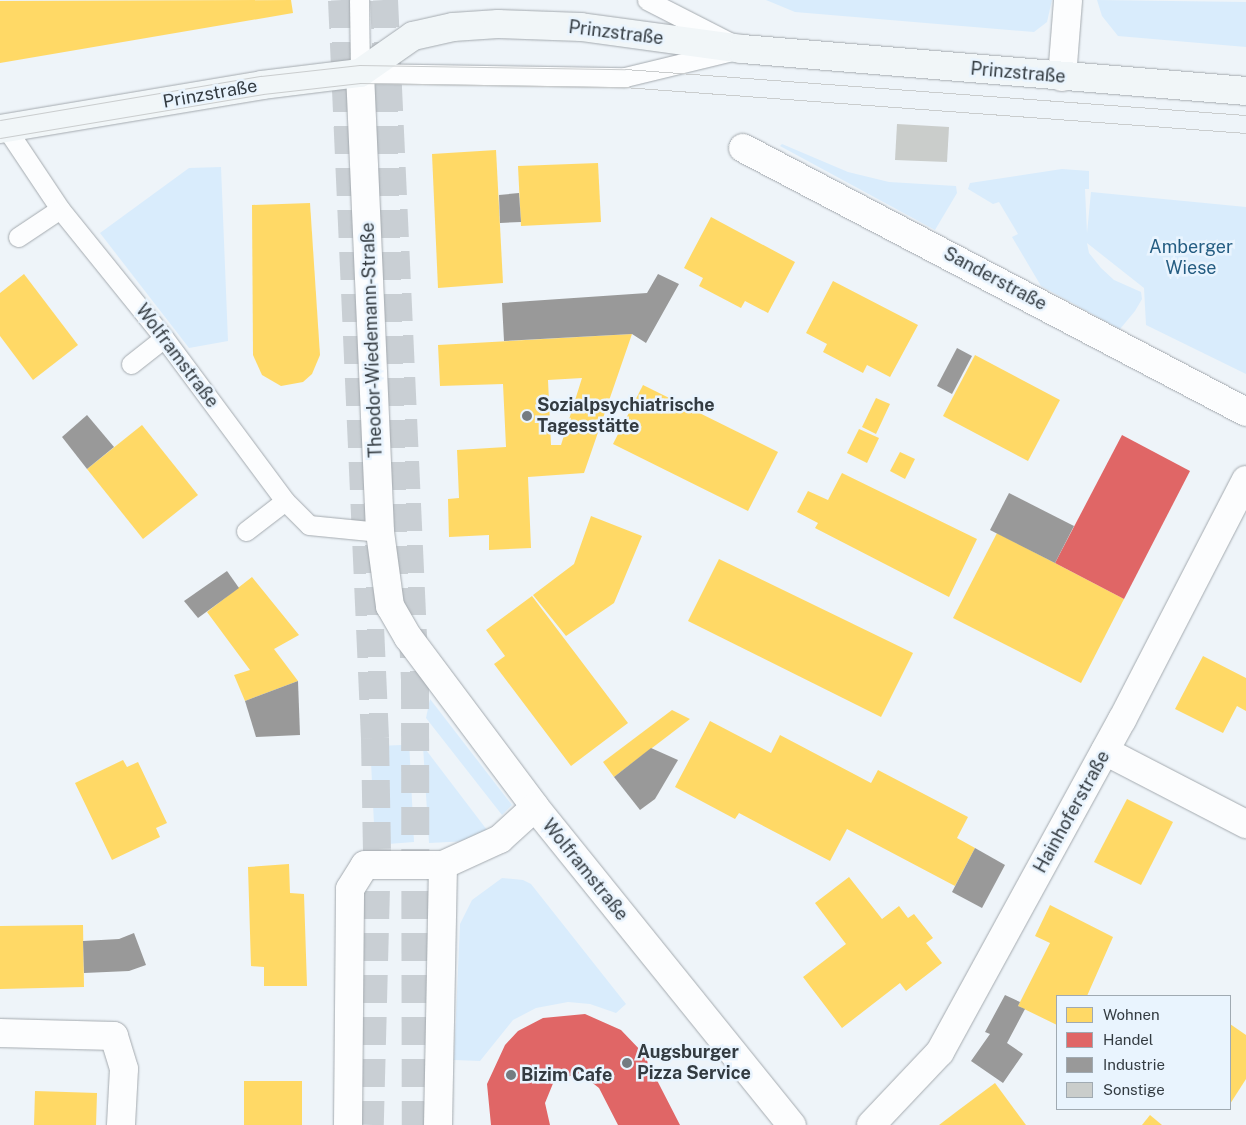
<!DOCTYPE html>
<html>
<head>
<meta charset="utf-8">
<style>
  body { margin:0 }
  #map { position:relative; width:1246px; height:1125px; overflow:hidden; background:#eef4f9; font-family:"Public Sans",sans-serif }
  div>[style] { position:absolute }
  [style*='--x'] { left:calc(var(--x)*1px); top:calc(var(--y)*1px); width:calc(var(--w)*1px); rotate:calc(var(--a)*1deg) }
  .green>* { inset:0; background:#d9ecfc }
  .homes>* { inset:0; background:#ffd966 }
  .shops>* { inset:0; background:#e06666 }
  .industry>* { inset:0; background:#999 }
  .building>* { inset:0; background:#cacdcb }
  .secondary-tunnel>* { height:28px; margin-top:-14px; transform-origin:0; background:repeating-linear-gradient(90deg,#c9cfd4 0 28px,transparent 0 42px) }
  .roads { filter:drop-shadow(0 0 1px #a4aaaf) drop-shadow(0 0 1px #a4aaaf) }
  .lane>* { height:19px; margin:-9.5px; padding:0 9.5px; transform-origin:9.5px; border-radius:9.5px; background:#fcfdfe }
  .street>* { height:28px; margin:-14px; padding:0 14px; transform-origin:14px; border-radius:14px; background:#fcfdfe }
  .secondary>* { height:28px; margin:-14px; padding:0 14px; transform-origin:14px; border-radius:14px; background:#f1f6f8 }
  .tram>* { height:1px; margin:-0.5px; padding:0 0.5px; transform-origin:0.5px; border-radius:0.5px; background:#cacdce }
  .dots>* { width:14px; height:14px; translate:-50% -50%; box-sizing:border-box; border:2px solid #e9f4fe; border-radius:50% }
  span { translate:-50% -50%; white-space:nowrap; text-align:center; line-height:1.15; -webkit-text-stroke:5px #e9f4fe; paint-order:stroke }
  .street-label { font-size:18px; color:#333b41 }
  .park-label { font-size:18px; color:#255d82 }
  .poi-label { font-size:18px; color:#333b41; font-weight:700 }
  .left { translate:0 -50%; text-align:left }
  .legend { position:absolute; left:1056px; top:995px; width:175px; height:115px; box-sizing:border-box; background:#e9f4fe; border:1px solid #a0aab2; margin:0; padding:6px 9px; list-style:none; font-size:15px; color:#333b41 }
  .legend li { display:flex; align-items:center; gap:10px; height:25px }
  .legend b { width:25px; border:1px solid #a0aab2 }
</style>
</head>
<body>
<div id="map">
  <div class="green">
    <div style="clip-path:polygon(766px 0,1052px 0,1047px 22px,1034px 32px,795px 12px)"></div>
    <div style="clip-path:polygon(1097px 0,1246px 2px,1246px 47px,1118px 36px,1102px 16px)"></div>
    <div style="clip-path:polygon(782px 144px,848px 172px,889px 182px,956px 186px,957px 193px,935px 230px,780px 146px)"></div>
    <div style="clip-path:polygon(221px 167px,228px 341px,189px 348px,100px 233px,189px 168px)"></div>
    <div style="clip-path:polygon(1062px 169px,1089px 171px,1089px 189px,1085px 189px,1087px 233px,1091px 192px,1246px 207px,1246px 374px,1146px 325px,1144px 288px,1087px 243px,1089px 253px,1101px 268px,1114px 280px,1141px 292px,1142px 299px,1135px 311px,1120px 329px,1041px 286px,1012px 237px,1018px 234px,999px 202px,993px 204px,968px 189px,970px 183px)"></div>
    <div style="clip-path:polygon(430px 699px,512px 805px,502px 815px,426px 718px)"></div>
    <div style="clip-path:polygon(402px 740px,409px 740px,414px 842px,375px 845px,370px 741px,377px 741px,377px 746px,402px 745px)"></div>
    <div style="clip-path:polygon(423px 746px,487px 830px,470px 841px,429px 843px)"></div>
    <div style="clip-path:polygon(502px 878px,523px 880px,531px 884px,626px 1004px,616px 1013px,590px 1004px,568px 1002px,536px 1008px,513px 1020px,480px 1061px,454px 1060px,460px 924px,472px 900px)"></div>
  </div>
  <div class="homes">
    <div style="clip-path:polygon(291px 0,293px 13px,0 63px,0 1px)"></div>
    <div style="clip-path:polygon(496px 150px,503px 283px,438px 288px,432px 154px)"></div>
    <div style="clip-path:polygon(598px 163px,601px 222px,521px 226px,518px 166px)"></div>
    <div style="clip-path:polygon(310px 203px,320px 355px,312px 374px,303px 382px,281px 386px,262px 375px,253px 355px,252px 205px)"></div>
    <div style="clip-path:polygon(711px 217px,795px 262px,768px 313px,745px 301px,741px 308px,699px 286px,703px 278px,684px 268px)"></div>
    <div style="clip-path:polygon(24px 274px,78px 345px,33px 380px,0 336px,0 293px)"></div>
    <div style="clip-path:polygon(833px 281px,918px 325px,890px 377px,867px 365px,863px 373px,823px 352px,827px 344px,806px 333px)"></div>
    <div style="clip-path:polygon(evenodd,632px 334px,584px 473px,528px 477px,531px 548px,489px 550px,489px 535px,449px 537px,448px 499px,459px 498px,457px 450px,506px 447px,503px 384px,440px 386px,438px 345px,632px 334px,582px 378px,561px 445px,551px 445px,548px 380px,582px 378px)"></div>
    <div style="clip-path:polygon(975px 355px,1060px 400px,1028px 461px,943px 416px)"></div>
    <div style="clip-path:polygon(643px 385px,778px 452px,748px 511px,613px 444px)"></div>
    <div style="clip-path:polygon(876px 398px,890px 404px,876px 434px,862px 427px)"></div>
    <div style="clip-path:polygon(142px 425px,198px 495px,143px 539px,87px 469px)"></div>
    <div style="clip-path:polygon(859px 429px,879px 438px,867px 463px,847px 453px)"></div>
    <div style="clip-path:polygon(900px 452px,915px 459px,905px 479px,890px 471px)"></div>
    <div style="clip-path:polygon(842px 473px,977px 539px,949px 597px,815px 528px,818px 523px,797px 512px,808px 491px,828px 500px)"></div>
    <div style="clip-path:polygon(591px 516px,642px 536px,614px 603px,566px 636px,533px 595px,574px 564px)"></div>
    <div style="clip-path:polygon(997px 533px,1124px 599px,1081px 683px,953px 618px)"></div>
    <div style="clip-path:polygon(719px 559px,913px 653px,881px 717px,688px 621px)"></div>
    <div style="clip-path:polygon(252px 577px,299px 635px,274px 649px,298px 681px,245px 701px,234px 675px,250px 670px,207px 612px)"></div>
    <div style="clip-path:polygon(532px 596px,628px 723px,571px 766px,494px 664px,505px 656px,486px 630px)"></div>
    <div style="clip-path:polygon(1203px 656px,1246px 678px,1246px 711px,1237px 706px,1223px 733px,1175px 709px)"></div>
    <div style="clip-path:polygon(672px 710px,690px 719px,614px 777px,603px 762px)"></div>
    <div style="clip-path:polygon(710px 721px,771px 753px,780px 735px,871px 783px,878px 770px,968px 817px,957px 838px,975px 848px,955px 886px,847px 829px,830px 861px,739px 813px,735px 819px,675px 787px)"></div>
    <div style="clip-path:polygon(123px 760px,127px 767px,138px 762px,167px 823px,156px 828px,160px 837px,112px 860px,75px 783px)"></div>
    <div style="clip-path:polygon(1127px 799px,1173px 822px,1141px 885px,1094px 862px)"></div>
    <div style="clip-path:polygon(289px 864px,290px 893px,304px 894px,307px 986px,264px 986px,264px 967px,251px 966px,248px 867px)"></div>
    <div style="clip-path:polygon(849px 877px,882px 919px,899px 906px,908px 918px,914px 914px,933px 938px,926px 943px,942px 963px,906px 991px,900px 983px,842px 1028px,803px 977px,846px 944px,815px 903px)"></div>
    <div style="clip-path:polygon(1050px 905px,1113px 937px,1087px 996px,1057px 996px,1057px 1025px,1018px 1006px,1050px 943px,1035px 936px)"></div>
    <div style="clip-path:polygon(83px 925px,84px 987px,0 989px,0 926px)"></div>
    <div style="clip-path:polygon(1230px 1024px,1246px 1035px,1246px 1079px,1230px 1104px)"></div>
    <div style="clip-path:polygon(244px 1081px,302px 1081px,302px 1125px,244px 1125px)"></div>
    <div style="clip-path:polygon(995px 1083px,1026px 1125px,939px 1125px,960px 1109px)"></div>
    <div style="clip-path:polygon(35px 1091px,97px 1093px,96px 1125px,34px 1125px)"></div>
    <div style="clip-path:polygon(1150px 1115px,1162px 1125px,1142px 1125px)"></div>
  </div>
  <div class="shops">
    <div style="clip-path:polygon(1122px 435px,1190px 471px,1124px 599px,1055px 563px)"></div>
    <div style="clip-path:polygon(585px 1014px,621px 1030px,643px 1053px,680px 1125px,618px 1125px,599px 1088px,580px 1073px,554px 1081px,545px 1103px,550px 1125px,491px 1125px,487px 1084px,505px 1045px,518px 1031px,543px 1018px)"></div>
  </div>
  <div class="industry">
    <div style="clip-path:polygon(519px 193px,521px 222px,500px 223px,499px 195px)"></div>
    <div style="clip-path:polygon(658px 274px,679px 284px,646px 343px,632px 334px,504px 341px,502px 303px,647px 293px)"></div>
    <div style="clip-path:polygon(957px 348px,972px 356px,952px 394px,937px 386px)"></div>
    <div style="clip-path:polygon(87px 415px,114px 447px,87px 469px,62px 437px)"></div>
    <div style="clip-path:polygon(1009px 493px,1074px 526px,1055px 563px,990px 530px)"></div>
    <div style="clip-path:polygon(227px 571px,239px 588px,198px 618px,184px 601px)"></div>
    <div style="clip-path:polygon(298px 681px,300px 735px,256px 737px,245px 701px)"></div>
    <div style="clip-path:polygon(651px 748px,678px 760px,655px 799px,640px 810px,614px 777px)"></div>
    <div style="clip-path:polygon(975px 848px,1005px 865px,982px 908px,952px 892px)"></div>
    <div style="clip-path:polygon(134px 933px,146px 965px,129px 971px,84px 973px,83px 941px,119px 939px)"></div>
    <div style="clip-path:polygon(1005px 995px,1020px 1002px,1018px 1006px,1025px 1009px,1007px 1043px,1023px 1054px,1003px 1083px,971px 1061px,990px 1034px,985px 1032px)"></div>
  </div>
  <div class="building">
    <div style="clip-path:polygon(897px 124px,949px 127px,947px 162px,895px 160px)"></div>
  </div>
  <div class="secondary-tunnel">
    <div style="--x:342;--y:0;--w:739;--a:87.44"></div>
    <div style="--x:375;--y:738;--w:111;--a:89"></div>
    <div style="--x:377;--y:849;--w:276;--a:91.5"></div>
    <div style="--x:384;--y:0;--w:682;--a:87.39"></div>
    <div style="--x:415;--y:681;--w:444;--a:89.9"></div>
  </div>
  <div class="roads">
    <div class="lane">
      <div style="--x:359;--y:0;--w:73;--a:89.2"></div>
      <div style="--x:360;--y:73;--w:265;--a:0.9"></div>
      <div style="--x:625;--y:77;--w:106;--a:-13.6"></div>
      <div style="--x:647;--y:0;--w:92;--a:27.1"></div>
      <div style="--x:6;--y:128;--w:97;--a:56.3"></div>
      <div style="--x:60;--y:209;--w:166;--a:51.1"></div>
      <div style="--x:164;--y:338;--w:203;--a:53.4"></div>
      <div style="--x:285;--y:501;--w:34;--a:45"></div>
      <div style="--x:309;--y:525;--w:71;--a:5.6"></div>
      <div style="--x:18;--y:237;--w:50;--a:-33.7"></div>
      <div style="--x:131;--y:364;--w:42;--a:-38.2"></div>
      <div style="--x:246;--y:531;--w:49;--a:-37.6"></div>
    </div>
    <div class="street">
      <div style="--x:360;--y:73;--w:459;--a:87.5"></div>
      <div style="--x:380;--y:532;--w:75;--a:82.3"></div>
      <div style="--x:390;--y:606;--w:36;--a:60"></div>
      <div style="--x:408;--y:637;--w:212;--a:53.2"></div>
      <div style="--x:535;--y:807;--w:409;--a:51.1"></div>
      <div style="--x:1062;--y:77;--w:77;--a:-85.5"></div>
      <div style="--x:743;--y:148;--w:568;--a:27.69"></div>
      <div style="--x:1105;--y:751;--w:159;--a:27.4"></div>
      <div style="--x:443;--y:865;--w:63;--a:-24.5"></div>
      <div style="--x:500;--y:839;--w:47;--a:-42.4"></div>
      <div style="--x:0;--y:1033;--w:114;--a:1.5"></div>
      <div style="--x:114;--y:1036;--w:34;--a:73"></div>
      <div style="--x:124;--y:1069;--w:56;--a:93.1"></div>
      <div style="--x:348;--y:1125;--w:236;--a:-89.5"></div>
      <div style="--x:350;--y:889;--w:28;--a:-58"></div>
      <div style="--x:365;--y:865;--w:78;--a:0"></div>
      <div style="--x:443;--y:865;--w:260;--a:91.1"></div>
      <div style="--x:871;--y:1125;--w:100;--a:-46.6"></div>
      <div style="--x:940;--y:1052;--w:379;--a:-61.3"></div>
      <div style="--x:1122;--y:720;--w:270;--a:-62.7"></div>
    </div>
    <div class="secondary">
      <div style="--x:0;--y:129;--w:266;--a:-9.5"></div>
      <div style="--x:262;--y:85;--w:99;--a:-7"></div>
      <div style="--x:360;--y:73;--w:65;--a:-34.9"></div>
      <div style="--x:413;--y:36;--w:41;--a:-12.7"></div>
      <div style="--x:453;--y:27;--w:45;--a:-3.8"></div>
      <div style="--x:498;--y:24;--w:83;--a:2.1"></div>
      <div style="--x:581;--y:27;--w:162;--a:7.8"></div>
      <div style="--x:742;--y:49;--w:506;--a:4.76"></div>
    </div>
  </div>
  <div class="tram">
    <div style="--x:0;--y:120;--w:265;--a:-9.6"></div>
    <div style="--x:261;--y:76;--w:99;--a:-6.4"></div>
    <div style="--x:359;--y:65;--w:266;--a:0.9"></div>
    <div style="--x:625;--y:69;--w:623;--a:4.24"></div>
    <div style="--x:0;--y:138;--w:267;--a:-9.5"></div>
    <div style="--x:263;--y:94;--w:98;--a:-6.5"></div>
    <div style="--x:360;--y:83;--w:264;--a:0.9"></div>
    <div style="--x:624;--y:87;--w:624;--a:4.23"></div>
  </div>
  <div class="dots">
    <div style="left:527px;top:416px;background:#747c81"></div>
    <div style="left:627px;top:1063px;background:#747c81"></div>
    <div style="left:511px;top:1075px;background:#747c81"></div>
  </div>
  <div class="street-label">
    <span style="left:616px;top:33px;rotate:7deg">Prinzstraße</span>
    <span style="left:1018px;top:73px;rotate:5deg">Prinzstraße</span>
    <span style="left:210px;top:94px;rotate:-10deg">Prinzstraße</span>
    <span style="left:995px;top:279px;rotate:28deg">Sanderstraße</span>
    <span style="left:372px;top:340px;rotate:-92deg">Theodor-Wiedemann-Straße</span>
    <span style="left:177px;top:356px;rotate:53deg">Wolframstraße</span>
    <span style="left:1072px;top:812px;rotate:-61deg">Hainhoferstraße</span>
    <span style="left:585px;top:870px;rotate:51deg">Wolframstraße</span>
  </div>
  <div class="park-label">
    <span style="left:1191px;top:258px">Amberger<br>Wiese</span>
  </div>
  <div class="poi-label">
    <span class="left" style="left:537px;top:416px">Sozialpsychiatrische<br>Tagesstätte</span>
    <span class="left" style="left:637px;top:1063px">Augsburger<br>Pizza Service</span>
    <span class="left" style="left:521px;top:1075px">Bizim Cafe</span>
  </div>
  <ul class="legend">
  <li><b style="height:14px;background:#ffd966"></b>Wohnen</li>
  <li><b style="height:14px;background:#e06666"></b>Handel</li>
  <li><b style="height:14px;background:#999"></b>Industrie</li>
  <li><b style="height:14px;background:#cacdcb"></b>Sonstige</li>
  </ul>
</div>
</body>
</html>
